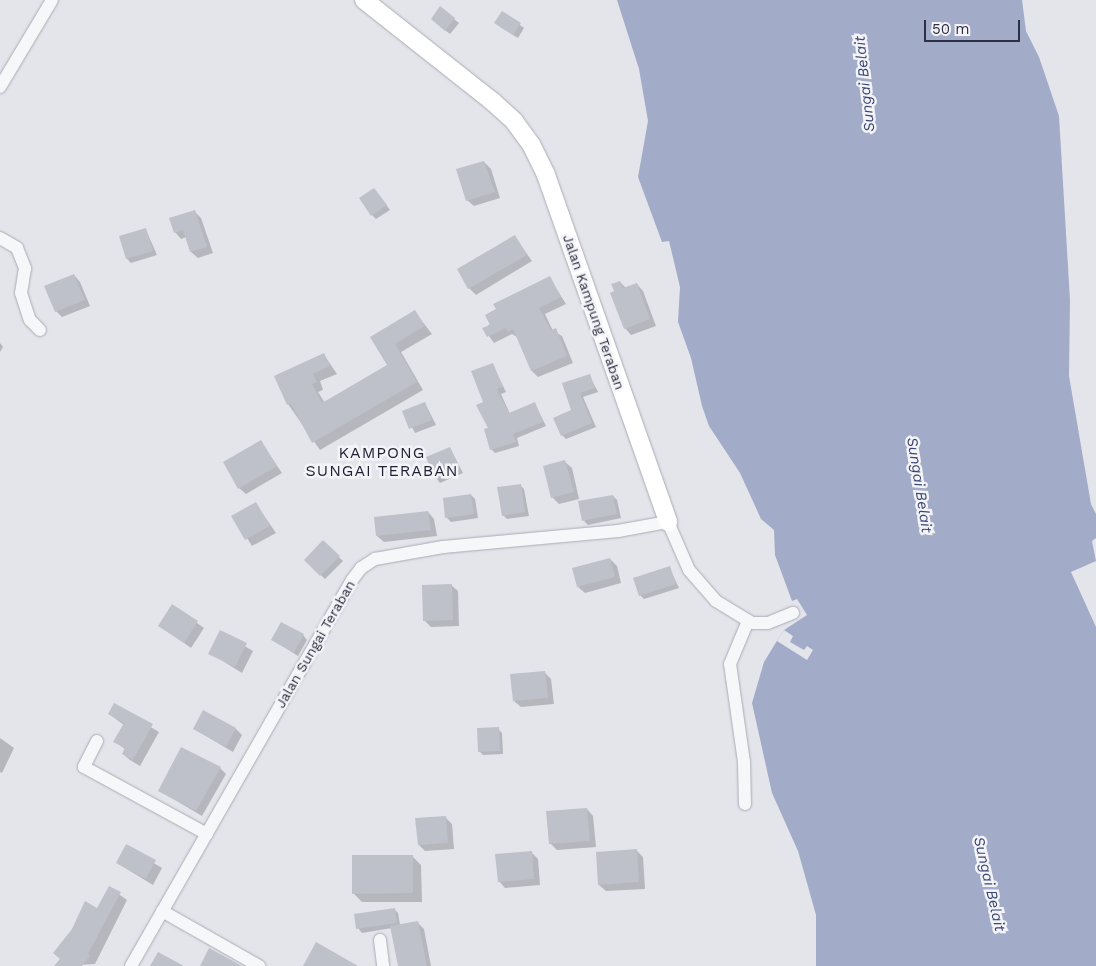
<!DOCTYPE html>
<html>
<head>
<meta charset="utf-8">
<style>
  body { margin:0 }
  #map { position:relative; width:1096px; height:966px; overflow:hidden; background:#e4e5eb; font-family:"Work Sans",sans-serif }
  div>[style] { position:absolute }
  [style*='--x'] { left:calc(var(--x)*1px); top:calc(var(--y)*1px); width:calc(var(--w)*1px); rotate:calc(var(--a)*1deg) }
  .water>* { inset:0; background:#a2acc8 }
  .pier>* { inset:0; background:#e4e5eb }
  .shadow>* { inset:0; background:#0003 }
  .building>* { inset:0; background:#bec0ca }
  .roads { filter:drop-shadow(0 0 1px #a9abb5) drop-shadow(0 0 1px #a9abb5) }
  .street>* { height:12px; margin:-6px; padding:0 6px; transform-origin:6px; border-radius:6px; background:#f6f7f9 }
  .secondary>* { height:18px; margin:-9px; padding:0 9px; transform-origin:9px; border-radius:9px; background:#fff }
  span { translate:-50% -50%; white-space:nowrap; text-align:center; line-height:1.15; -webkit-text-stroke:5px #f4f4f8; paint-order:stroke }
  .street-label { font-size:14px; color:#2d3042 }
  .water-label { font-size:15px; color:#394673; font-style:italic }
  .quarter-label { font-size:16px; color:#1f2133; letter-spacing:1px }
  .scale { position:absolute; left:924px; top:20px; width:96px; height:22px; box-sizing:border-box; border:2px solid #2d3042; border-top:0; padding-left:6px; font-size:15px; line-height:18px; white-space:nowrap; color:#2d3042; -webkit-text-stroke:4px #f4f4f8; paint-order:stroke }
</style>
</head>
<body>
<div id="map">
  <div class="water">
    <div style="clip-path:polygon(617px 0,1022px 0,1026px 31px,1039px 57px,1059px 116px,1070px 300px,1069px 376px,1091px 504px,1096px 514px,1096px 538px,1092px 541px,1096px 561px,1071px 572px,1096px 627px,1096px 966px,816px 966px,816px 915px,798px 851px,772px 793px,752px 703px,764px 662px,775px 644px,784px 630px,807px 615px,797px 599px,792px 601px,775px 555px,774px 530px,761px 519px,740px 473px,709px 426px,702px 406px,691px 358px,678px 322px,680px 287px,669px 241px,662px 242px,638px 177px,648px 121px,639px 69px)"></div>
  </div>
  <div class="pier">
    <div style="clip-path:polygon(784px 630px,793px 636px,790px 642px,804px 650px,807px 646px,813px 650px,807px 660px,777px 641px)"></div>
  </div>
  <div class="shadow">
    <div style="clip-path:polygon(440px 8px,459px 23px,450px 34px,436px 23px)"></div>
    <div style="clip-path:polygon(503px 13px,524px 28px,518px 38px,500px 27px)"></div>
    <div style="clip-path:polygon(484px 162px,491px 169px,500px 198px,474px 206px,467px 200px)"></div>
    <div style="clip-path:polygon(378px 194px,390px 210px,376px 219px,372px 215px)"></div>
    <div style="clip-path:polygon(194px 211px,201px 218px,213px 253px,198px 258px,191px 252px,186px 237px,181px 239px,175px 232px)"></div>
    <div style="clip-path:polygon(146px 230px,157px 255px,131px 263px,127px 259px)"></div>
    <div style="clip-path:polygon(515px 237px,532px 261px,476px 295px,469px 288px)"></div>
    <div style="clip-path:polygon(74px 275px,80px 282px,90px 306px,62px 317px,56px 311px)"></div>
    <div style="clip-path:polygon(549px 277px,566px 304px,545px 314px,553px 331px,562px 336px,573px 363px,538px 377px,532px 371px,517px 337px,512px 334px,494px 343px,484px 329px)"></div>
    <div style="clip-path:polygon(620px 282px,626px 288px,637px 284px,643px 291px,656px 326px,631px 335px,625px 328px)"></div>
    <div style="clip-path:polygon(415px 312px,432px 334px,401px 352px,423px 390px,320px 450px,288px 404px,324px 355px,337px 374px,320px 381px,323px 390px,318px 392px,325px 403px,388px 366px,371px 338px)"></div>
    <div style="clip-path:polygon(0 343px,3px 347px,0 352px)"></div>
    <div style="clip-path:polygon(492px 364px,506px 392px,501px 394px,510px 414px,535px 404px,546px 426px,517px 438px,519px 446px,495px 453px,491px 449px,485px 403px)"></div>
    <div style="clip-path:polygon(589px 375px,598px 392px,583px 397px,596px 427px,566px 439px,562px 435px,573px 411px,564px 384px)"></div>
    <div style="clip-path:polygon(425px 403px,436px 425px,415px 433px,404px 411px)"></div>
    <div style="clip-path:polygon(261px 442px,282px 473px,246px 494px,239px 488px)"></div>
    <div style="clip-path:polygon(450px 448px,463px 473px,440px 483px,436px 478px)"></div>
    <div style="clip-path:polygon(565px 462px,572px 468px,579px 499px,559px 504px,552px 497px)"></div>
    <div style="clip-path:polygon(520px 485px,524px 489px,529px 516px,507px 519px,503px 515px)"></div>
    <div style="clip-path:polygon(471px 495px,475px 499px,478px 518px,451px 522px,447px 518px)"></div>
    <div style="clip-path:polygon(613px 496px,617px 500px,621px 518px,588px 525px,584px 521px)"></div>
    <div style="clip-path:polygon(256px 504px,276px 533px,252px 546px,233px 516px)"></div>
    <div style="clip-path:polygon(428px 512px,434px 519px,437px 536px,384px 542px,377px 536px)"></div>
    <div style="clip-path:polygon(323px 542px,343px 561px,325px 579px,305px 560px)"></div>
    <div style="clip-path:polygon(610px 559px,617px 566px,621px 583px,585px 593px,578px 587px)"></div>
    <div style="clip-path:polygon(669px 567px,679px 588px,644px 599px,640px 595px)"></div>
    <div style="clip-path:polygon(451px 585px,458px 591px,459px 626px,431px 627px,425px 621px)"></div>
    <div style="clip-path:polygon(173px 606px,204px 628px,191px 648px,160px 626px)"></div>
    <div style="clip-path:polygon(221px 632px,253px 651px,242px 673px,210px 653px)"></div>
    <div style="clip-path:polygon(303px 635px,307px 640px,298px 656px,273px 640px)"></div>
    <div style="clip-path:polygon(544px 672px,551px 679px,554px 704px,521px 707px,514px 701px)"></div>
    <div style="clip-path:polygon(114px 705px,159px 732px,140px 766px,130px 760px,123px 754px,126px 750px,115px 741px,124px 725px,109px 714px)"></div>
    <div style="clip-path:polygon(194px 729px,236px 729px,242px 735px,233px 752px)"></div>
    <div style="clip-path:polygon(498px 729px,502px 733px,503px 754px,483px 755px,479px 751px)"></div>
    <div style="clip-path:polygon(0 738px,14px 748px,2px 773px,0 772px)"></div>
    <div style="clip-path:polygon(220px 768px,226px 774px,202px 816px,160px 791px)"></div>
    <div style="clip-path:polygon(587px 809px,593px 816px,596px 847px,557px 850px,550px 843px)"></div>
    <div style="clip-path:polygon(445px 817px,452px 824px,454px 849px,425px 851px,419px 845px)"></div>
    <div style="clip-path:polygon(126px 846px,162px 868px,153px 885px,117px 863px)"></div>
    <div style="clip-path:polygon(636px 850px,643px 857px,645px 889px,606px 891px,599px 885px)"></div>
    <div style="clip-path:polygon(532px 853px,538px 859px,540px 885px,505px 888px,499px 881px)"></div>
    <div style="clip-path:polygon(412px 856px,421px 865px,422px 902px,362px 902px,354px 894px)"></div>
    <div style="clip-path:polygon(110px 888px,127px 900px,95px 964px,55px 966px,98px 910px)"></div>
    <div style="clip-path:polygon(394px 909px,398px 913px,400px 925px,417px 922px,424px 929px,431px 966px,399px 966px,392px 928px,362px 933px,358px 928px)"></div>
  </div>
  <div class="building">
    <div style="clip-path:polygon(440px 6px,455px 18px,445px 31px,431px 19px)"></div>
    <div style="clip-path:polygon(502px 11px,521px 23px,513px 35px,494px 23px)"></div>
    <div style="clip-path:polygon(484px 161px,495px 192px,466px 201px,456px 169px)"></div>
    <div style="clip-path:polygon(374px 188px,387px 205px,371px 216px,359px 198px)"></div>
    <div style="clip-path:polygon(195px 210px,207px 247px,190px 252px,183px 230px,174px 233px,169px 218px)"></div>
    <div style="clip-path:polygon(146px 228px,153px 251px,126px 259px,119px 236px)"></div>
    <div style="clip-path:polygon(515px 235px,527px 255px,468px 289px,457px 269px)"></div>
    <div style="clip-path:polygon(74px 274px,85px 300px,55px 312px,44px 286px)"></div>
    <div style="clip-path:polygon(550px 276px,561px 297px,539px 308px,551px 330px,556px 328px,567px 356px,531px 371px,513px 329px,508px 332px,506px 328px,487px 337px,482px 328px,490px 325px,485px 315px,496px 309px,493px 304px)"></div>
    <div style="clip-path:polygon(620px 281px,623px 288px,637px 283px,650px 319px,624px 329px,610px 293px,614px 291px,611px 284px)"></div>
    <div style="clip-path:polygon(415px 310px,425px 326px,395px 344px,417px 382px,312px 443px,291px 404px,287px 405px,274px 376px,324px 353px,330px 366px,313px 374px,317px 382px,312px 384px,322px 403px,387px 365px,370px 337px)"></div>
    <div style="clip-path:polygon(493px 363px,503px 387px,497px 389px,509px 413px,535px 402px,543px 422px,513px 434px,516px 442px,490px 450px,484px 429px,488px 428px,476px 405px,483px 402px,471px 371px)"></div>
    <div style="clip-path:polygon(590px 374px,595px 388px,580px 393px,592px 423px,561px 436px,553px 418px,571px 410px,562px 383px)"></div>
    <div style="clip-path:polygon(425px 402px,432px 420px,409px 429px,402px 411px)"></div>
    <div style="clip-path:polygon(261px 440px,277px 466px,238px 489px,223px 462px)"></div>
    <div style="clip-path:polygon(450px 447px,460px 469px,435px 479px,426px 457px)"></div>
    <div style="clip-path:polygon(565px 460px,574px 492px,551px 498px,543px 466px)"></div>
    <div style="clip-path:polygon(521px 484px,525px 512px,502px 516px,497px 487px)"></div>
    <div style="clip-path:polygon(471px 494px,474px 514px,445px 518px,443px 498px)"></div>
    <div style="clip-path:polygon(613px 495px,617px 514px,582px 521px,578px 501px)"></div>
    <div style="clip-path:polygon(256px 502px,270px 526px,245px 540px,231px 516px)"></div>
    <div style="clip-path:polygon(428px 511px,431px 530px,376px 536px,374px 517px)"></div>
    <div style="clip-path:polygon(323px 540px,340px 556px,320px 576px,304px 560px)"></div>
    <div style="clip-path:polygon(610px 558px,615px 577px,577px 587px,572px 568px)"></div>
    <div style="clip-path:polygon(670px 566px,676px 584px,639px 596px,633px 578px)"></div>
    <div style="clip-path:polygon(452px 584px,453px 620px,423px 621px,422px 585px)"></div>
    <div style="clip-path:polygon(172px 604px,198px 621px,184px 643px,158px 626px)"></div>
    <div style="clip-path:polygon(281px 622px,304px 634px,294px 653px,271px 640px)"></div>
    <div style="clip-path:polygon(220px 630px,247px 643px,235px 667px,208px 654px)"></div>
    <div style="clip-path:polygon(545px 671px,548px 698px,513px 701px,510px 674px)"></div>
    <div style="clip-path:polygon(114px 703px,153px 724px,133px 760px,122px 754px,125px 748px,113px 742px,124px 723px,108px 714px)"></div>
    <div style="clip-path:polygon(203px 710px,236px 728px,226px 747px,193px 729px)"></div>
    <div style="clip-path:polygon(499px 727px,500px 751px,478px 752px,477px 728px)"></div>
    <div style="clip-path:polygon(181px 747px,221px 767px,196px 811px,158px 791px)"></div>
    <div style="clip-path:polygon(587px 808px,590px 841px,549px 844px,546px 811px)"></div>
    <div style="clip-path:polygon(446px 816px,448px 843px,418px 845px,415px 818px)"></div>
    <div style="clip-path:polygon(126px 844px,156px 860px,146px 879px,116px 863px)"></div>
    <div style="clip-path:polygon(637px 849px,639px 882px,598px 885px,596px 852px)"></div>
    <div style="clip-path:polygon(532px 851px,534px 879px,498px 882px,495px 854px)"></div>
    <div style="clip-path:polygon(352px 855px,413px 855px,413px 893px,352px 894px)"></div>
    <div style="clip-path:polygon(109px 886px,121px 892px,88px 954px,90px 956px,82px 966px,54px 966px,60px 959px,53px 953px,72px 929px,85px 901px,97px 908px)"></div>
    <div style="clip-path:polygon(395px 908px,397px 923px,356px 929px,354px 914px)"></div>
    <div style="clip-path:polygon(418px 921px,427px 966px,398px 966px,390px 926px)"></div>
    <div style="clip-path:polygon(316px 942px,358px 966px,303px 966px)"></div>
    <div style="clip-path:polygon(209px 948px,242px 966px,200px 966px)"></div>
    <div style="clip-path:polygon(158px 952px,184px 966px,150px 966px)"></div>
  </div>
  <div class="roads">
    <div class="street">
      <div style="--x:0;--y:87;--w:101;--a:-59.1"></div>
      <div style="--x:0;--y:238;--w:20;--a:30"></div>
      <div style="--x:17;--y:248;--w:22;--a:68"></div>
      <div style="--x:25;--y:268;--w:25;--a:99"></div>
      <div style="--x:21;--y:293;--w:28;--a:72"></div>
      <div style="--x:30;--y:320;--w:14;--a:45"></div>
      <div style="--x:97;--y:741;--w:29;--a:117"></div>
      <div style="--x:84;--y:767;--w:140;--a:28.6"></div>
      <div style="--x:745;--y:804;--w:42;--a:-91.4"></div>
      <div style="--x:744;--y:762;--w:99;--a:-98.1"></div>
      <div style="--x:730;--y:664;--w:47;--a:-67.3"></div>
      <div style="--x:162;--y:911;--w:112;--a:29.6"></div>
      <div style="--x:380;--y:940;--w:26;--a:83"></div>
      <div style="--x:131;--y:966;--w:445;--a:-60.2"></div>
      <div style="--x:352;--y:580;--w:15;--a:-53"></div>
      <div style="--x:361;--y:568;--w:17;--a:-33"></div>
      <div style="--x:375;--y:559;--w:69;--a:-10"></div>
      <div style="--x:443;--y:547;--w:176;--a:-5.2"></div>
      <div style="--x:618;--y:531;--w:51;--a:-10.2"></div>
      <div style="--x:668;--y:522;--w:52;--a:66.4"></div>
      <div style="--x:689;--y:570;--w:41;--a:48.9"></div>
      <div style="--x:716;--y:601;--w:42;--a:31.4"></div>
      <div style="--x:752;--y:623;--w:16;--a:0"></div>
      <div style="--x:768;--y:623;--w:27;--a:-22"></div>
    </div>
    <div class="secondary">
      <div style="--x:364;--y:0;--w:163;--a:38.3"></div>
      <div style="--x:492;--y:101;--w:30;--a:42"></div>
      <div style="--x:514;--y:121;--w:29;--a:54"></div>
      <div style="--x:531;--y:144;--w:34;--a:64"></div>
      <div style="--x:546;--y:175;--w:368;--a:70.6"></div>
    </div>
  </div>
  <div class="street-label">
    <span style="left:594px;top:312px;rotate:71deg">Jalan Kampung Teraban</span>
    <span style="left:315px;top:644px;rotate:-60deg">Jalan Sungai Teraban</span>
  </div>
  <div class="water-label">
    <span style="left:865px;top:84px;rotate:-96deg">Sungai Belait</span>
    <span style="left:919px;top:485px;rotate:81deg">Sungai Belait</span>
    <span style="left:989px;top:884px;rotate:77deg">Sungai Belait</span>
  </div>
  <div class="quarter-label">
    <span style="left:382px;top:462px">KAMPONG<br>SUNGAI TERABAN</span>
  </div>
  <div class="scale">50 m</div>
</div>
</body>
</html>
